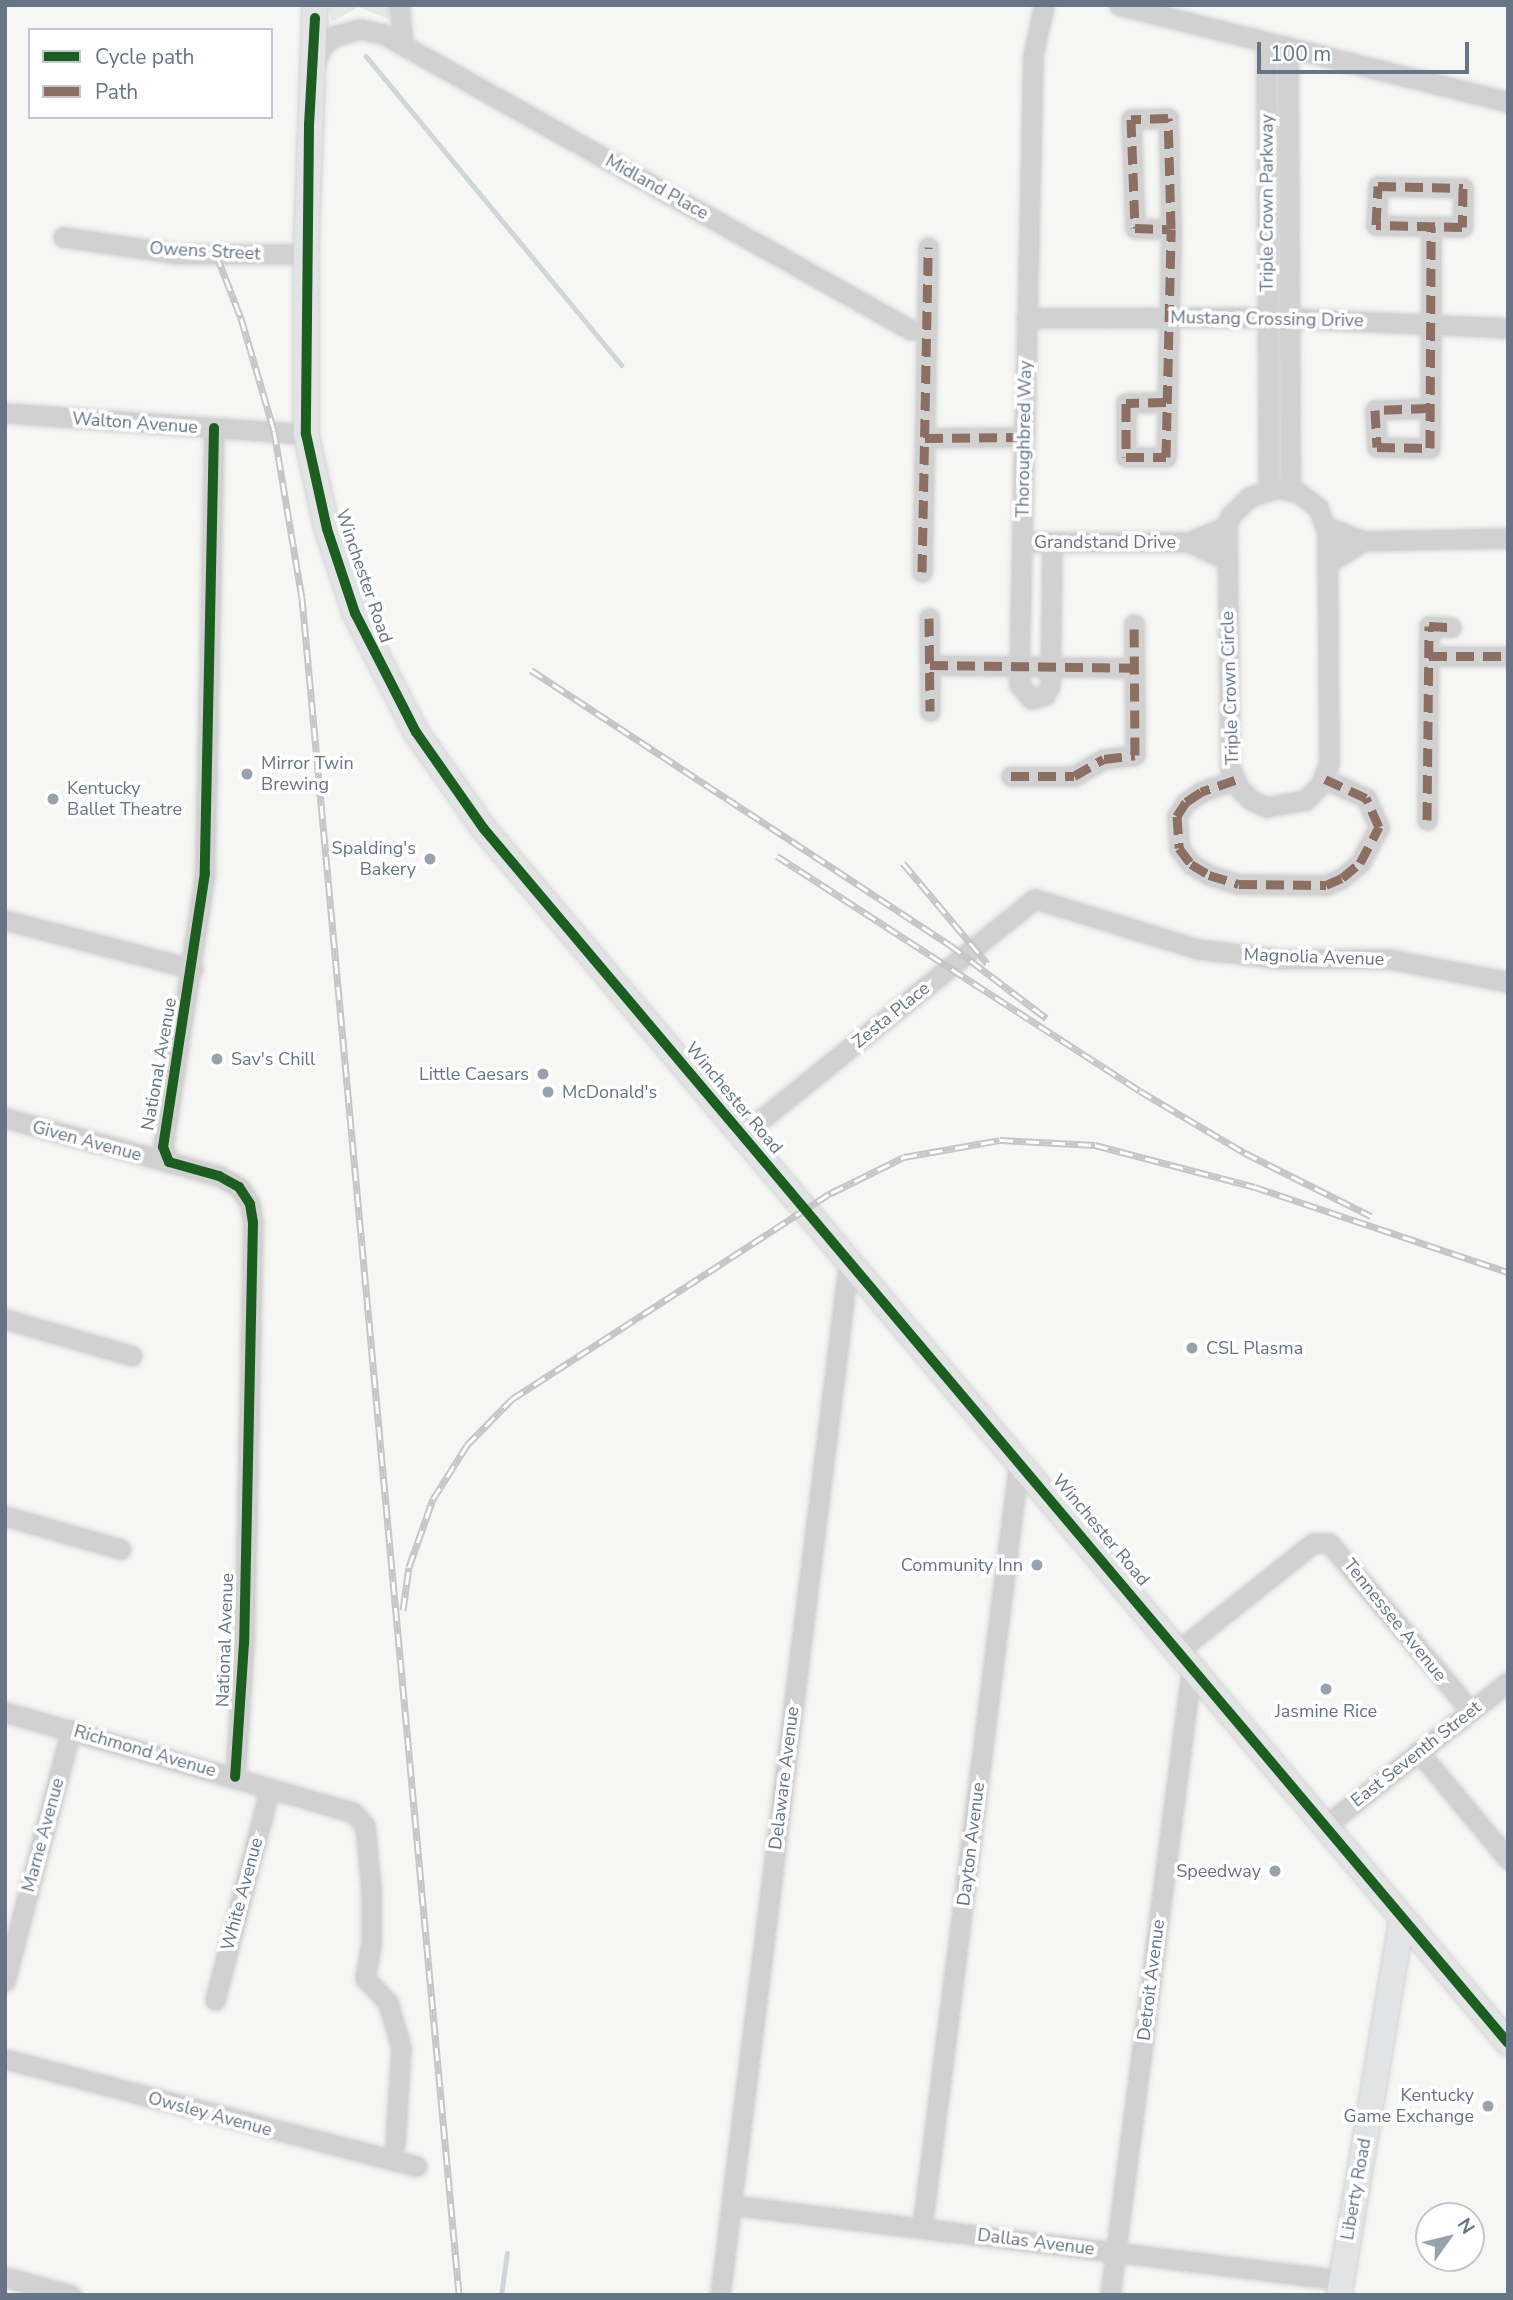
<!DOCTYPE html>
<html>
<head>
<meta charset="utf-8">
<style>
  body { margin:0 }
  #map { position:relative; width:1513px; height:2300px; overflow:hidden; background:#f6f6f5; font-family:"Nunito Sans",sans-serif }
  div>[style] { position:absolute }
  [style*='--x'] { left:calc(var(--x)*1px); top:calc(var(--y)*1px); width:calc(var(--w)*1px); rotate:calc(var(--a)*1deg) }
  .green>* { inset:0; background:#e6e9e3 }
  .stream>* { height:4.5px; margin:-2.25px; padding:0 2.25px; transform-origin:2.25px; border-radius:2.25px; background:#d0d6da }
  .roads { filter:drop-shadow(0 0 2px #d2d2d3) drop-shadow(0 0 2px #d2d2d3) }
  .minor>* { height:19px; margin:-9.5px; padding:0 9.5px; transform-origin:9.5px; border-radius:9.5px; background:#d1d1d2 }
  .major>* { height:24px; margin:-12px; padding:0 12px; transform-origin:12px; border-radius:12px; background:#e2e3e4 }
  .rail>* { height:7px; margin-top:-3.5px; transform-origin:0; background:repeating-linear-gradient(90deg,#fff 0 13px,#c6c6c7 0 26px); box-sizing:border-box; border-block:2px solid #c6c6c7 }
  .quiet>* { height:9px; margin-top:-4.5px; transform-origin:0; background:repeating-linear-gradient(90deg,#8d6e63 0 18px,transparent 0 27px) }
  .cycleway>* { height:10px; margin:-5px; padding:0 5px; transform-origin:5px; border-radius:5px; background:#1b5e20 }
  .dots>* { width:19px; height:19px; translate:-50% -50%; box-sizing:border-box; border:4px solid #fff; border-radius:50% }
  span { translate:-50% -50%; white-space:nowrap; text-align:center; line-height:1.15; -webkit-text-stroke:7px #fff; paint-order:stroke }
  .street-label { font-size:18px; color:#667486 }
  .poi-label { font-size:18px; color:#667486 }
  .left { translate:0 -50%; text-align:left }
  .right { translate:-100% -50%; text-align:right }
  .frame { position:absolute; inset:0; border:7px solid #667486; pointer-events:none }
  .legend { position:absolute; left:28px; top:28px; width:245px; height:91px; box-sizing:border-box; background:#fff; border:2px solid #c2c7cf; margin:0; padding:9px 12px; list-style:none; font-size:21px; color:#667486 }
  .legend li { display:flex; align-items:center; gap:14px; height:35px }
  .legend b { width:35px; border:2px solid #c2c7cf }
  .north { position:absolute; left:1415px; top:2202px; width:70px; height:70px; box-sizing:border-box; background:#fff; border:2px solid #c2c7cf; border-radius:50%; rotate:56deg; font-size:19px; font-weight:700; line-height:28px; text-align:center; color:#667486 }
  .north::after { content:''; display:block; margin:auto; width:24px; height:32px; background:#98a2ad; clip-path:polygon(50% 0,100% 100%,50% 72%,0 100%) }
  .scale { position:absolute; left:1257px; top:42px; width:212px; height:32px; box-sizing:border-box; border:4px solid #667486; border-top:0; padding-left:9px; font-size:21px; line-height:24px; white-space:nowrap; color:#667486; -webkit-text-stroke:5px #fff; paint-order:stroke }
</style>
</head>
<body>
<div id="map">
  <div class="green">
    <div style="clip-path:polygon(328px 5px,390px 5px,389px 19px,358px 7px,332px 22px)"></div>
  </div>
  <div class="stream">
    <div style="--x:366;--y:56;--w:401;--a:50.4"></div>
    <div style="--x:501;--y:2295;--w:42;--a:-81.9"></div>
  </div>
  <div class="roads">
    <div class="minor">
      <div style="--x:399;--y:5;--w:39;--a:84"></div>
      <div style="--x:1044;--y:5;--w:51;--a:102.4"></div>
      <div style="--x:1033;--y:55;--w:382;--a:91.3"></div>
      <div style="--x:1024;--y:437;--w:247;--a:91.2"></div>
      <div style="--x:1019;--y:684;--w:19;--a:51"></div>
      <div style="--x:1031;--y:699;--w:15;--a:-16"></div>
      <div style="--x:1045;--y:695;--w:10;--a:-61"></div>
      <div style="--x:1050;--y:686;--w:144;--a:-89.2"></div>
      <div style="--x:1119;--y:5;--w:401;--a:14"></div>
      <div style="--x:1266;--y:42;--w:448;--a:89.7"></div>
      <div style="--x:1288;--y:47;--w:444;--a:89.7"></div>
      <div style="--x:315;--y:63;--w:16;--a:-68"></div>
      <div style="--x:321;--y:48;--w:18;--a:-43"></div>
      <div style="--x:334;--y:36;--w:28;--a:-15"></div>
      <div style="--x:361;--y:29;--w:23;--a:13"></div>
      <div style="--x:383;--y:34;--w:605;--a:29.28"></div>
      <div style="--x:1378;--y:186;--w:85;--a:1.3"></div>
      <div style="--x:1463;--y:188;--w:39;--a:91"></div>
      <div style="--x:1462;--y:227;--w:86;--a:-178.7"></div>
      <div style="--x:1376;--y:225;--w:39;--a:-87"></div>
      <div style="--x:63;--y:237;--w:116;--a:8.4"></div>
      <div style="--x:178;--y:254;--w:128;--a:0"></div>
      <div style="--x:1026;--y:318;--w:241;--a:-0.2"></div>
      <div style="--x:1267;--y:317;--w:241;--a:2.6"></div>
      <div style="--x:1166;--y:402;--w:40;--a:178.6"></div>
      <div style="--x:1126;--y:403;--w:54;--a:90"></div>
      <div style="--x:1126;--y:457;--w:40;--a:0"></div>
      <div style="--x:1166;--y:457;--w:228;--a:-88.7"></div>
      <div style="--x:1171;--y:229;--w:111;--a:-91.5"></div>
      <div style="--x:1168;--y:118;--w:37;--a:178"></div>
      <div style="--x:1131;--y:119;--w:109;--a:87.9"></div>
      <div style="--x:1135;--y:228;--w:33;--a:2"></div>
      <div style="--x:1429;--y:408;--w:54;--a:177.9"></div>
      <div style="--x:1375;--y:410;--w:37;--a:87"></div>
      <div style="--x:1377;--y:447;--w:53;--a:1.1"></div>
      <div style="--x:1430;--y:448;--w:222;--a:-89.7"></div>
      <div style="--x:5;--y:413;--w:302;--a:4"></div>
      <div style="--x:214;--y:428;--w:445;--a:91.2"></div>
      <div style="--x:205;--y:873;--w:277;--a:98.7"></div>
      <div style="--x:163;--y:1147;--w:16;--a:68"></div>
      <div style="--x:169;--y:1162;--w:52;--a:15.6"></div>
      <div style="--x:219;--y:1176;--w:23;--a:29"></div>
      <div style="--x:239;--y:1187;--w:20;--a:57"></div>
      <div style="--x:250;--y:1204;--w:18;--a:81"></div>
      <div style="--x:253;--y:1222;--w:421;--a:91.2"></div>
      <div style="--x:244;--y:1643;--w:134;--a:93.8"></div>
      <div style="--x:925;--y:438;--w:99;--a:-0.6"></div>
      <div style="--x:1279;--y:488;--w:21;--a:14"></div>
      <div style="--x:1299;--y:493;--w:24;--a:38"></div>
      <div style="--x:1318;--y:508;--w:26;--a:69"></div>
      <div style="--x:1327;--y:532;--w:231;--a:89.5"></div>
      <div style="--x:1329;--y:763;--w:24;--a:112"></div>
      <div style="--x:1320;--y:785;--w:21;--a:133"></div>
      <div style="--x:1306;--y:800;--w:41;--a:170.1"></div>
      <div style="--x:1266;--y:807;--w:17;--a:-155"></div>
      <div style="--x:1251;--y:800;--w:17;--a:-135"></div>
      <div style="--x:1239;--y:788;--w:22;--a:-114"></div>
      <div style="--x:1230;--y:768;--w:242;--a:-90.7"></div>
      <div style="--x:1227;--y:526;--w:10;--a:-73"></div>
      <div style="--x:1230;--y:516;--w:27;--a:-45"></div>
      <div style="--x:1249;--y:497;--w:31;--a:-17"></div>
      <div style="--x:1227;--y:526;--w:42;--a:157.7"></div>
      <div style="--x:1188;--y:542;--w:43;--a:24.8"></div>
      <div style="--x:1325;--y:526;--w:41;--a:21.5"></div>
      <div style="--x:1363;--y:541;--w:41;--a:147.8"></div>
      <div style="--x:1363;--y:541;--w:145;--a:-1.2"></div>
      <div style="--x:1022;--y:542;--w:166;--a:0"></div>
      <div style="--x:922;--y:572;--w:325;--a:-88.9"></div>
      <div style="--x:929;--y:618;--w:93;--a:89.4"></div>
      <div style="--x:1429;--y:656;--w:79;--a:0"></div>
      <div style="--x:930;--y:665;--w:204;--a:0.8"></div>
      <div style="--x:1011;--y:776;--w:63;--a:0"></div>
      <div style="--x:1074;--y:776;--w:34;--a:-30"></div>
      <div style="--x:1104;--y:759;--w:31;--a:-7"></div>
      <div style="--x:1135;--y:755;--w:131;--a:-90.4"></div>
      <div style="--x:1235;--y:780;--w:36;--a:161"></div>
      <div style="--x:1201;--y:792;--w:18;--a:146"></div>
      <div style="--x:1186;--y:802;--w:17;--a:123"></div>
      <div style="--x:1177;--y:816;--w:32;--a:86"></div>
      <div style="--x:1179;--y:848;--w:20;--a:53"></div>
      <div style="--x:1191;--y:864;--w:21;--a:31"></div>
      <div style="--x:1209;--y:875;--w:31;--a:17"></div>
      <div style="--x:1239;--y:884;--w:87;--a:0.7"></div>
      <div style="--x:1326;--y:885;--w:17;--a:-24"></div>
      <div style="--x:1342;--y:878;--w:23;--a:-40"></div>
      <div style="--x:1360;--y:863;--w:41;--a:-62.2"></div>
      <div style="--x:1379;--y:827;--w:32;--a:-114"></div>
      <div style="--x:1366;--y:798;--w:47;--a:-155.1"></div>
      <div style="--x:1427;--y:820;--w:194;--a:-89.4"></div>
      <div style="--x:1429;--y:626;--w:22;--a:3"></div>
      <div style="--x:5;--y:920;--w:194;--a:14.6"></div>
      <div style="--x:5;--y:1118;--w:170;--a:15"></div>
      <div style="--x:742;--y:1135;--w:376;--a:-38.9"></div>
      <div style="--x:1035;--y:899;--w:170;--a:17.1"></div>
      <div style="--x:1198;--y:949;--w:85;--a:6.8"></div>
      <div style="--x:1282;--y:959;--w:107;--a:0"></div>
      <div style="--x:1389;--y:959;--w:121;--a:10.9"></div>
      <div style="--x:5;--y:1319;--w:132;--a:16.2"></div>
      <div style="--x:5;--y:1516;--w:120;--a:16"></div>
      <div style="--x:1179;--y:1650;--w:171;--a:-38.6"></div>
      <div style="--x:1313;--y:1543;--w:16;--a:0"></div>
      <div style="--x:1329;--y:1543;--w:219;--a:49.8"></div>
      <div style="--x:5;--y:1712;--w:363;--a:16.1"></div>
      <div style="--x:354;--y:1813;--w:17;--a:50"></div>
      <div style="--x:365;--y:1826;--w:63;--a:84.6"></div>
      <div style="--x:371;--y:1889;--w:55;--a:90"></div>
      <div style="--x:371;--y:1944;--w:35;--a:100"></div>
      <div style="--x:365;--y:1978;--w:34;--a:47"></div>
      <div style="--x:388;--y:2003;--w:46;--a:73.5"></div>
      <div style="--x:401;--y:2047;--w:97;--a:93.5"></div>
      <div style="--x:1418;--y:1751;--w:141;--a:50.2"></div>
      <div style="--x:1325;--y:1826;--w:233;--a:-38.2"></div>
      <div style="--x:5;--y:1981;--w:260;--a:-75.3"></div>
      <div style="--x:215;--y:2000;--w:219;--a:-75.5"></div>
      <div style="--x:5;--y:2059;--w:425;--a:14.6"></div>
      <div style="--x:731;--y:2205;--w:615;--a:7.01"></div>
      <div style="--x:922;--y:2228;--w:773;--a:-82.79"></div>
      <div style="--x:5;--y:2277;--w:68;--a:15.3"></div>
      <div style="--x:720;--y:2295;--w:1043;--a:-82.9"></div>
      <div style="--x:1110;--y:2295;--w:635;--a:-82.58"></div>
    </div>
    <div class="major">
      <div style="--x:315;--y:5;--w:249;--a:92.1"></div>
      <div style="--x:306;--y:254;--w:180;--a:90"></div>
      <div style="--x:306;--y:434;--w:97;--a:77.5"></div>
      <div style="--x:327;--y:529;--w:89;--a:71.6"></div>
      <div style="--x:355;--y:613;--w:134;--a:62.9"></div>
      <div style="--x:416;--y:732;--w:118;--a:55"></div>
      <div style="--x:484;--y:829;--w:1588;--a:49.85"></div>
      <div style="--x:1339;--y:2295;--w:382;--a:-80.5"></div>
    </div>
  </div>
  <div class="rail">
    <div style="--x:216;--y:254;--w:69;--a:68.7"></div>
    <div style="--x:241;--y:318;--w:118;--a:73.7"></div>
    <div style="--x:274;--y:431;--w:169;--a:80.5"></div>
    <div style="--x:302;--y:598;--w:1704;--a:84.71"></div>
    <div style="--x:531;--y:670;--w:501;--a:33.28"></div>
    <div style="--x:950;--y:945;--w:121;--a:37.2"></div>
    <div style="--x:777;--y:856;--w:432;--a:32.9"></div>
    <div style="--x:1140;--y:1091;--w:122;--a:30.6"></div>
    <div style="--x:1245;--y:1153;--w:141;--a:26.6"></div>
    <div style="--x:903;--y:863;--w:131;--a:50"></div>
    <div style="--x:403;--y:1610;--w:43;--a:-82.1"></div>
    <div style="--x:409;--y:1567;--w:72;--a:-70.6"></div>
    <div style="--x:433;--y:1499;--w:64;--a:-57.8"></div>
    <div style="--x:467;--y:1445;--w:64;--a:-45.6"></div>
    <div style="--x:512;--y:1399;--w:380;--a:-32.9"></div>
    <div style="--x:831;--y:1193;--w:81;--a:-26.3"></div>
    <div style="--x:904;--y:1157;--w:97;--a:-10"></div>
    <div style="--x:1000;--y:1140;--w:95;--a:3"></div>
    <div style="--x:1095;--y:1145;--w:165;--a:14.7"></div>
    <div style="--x:1255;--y:1187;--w:267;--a:18.6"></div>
  </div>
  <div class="quiet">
    <div style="--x:1378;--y:186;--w:85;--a:1.3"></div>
    <div style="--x:1463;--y:188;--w:39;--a:91"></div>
    <div style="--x:1462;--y:227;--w:86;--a:-178.7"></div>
    <div style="--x:1376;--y:225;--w:39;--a:-87"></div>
    <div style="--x:1166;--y:402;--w:40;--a:178.6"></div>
    <div style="--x:1126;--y:403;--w:54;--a:90"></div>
    <div style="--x:1126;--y:457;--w:40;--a:0"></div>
    <div style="--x:1166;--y:457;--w:228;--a:-88.7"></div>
    <div style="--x:1171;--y:229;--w:111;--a:-91.5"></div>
    <div style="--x:1168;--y:118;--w:37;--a:178"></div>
    <div style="--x:1131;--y:119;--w:109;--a:87.9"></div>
    <div style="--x:1135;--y:228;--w:33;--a:2"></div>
    <div style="--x:1429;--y:408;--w:54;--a:177.9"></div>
    <div style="--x:1375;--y:410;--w:37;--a:87"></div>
    <div style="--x:1377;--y:447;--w:53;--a:1.1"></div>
    <div style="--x:1430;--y:448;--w:222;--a:-89.7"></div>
    <div style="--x:925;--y:438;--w:99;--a:-0.6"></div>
    <div style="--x:922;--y:572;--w:325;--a:-88.9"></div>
    <div style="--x:929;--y:618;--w:93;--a:89.4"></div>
    <div style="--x:1429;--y:656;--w:79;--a:0"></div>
    <div style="--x:930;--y:665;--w:204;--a:0.8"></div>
    <div style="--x:1011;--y:776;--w:63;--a:0"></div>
    <div style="--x:1074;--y:776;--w:34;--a:-30"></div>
    <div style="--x:1104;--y:759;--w:31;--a:-7"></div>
    <div style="--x:1135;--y:755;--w:131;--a:-90.4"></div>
    <div style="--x:1235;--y:780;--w:36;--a:161"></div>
    <div style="--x:1201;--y:792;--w:18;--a:146"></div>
    <div style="--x:1186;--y:802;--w:17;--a:123"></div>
    <div style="--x:1177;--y:816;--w:32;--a:86"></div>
    <div style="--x:1179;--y:848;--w:20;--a:53"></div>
    <div style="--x:1191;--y:864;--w:21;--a:31"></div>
    <div style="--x:1209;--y:875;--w:31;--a:17"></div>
    <div style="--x:1239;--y:884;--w:87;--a:0.7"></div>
    <div style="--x:1326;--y:885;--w:17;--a:-24"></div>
    <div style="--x:1342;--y:878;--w:23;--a:-40"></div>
    <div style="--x:1360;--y:863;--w:41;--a:-62.2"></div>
    <div style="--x:1379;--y:827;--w:32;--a:-114"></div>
    <div style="--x:1366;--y:798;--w:47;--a:-155.1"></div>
    <div style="--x:1427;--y:820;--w:194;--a:-89.4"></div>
    <div style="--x:1429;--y:626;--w:22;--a:3"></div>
  </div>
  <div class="cycleway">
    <div style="--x:315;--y:18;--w:109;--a:93.2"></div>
    <div style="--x:309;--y:127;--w:307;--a:90.6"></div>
    <div style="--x:306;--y:434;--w:97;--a:77.5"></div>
    <div style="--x:327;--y:529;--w:89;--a:71.6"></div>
    <div style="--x:355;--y:613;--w:134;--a:62.9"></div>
    <div style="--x:416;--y:732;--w:118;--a:55"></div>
    <div style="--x:484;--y:829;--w:1588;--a:49.85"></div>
    <div style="--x:214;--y:428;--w:445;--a:91.2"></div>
    <div style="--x:205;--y:873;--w:277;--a:98.7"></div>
    <div style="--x:163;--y:1147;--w:16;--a:68"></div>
    <div style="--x:169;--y:1162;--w:52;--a:15.6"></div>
    <div style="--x:219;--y:1176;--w:23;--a:29"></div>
    <div style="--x:239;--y:1187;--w:20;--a:57"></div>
    <div style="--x:250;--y:1204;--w:18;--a:81"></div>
    <div style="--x:253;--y:1222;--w:421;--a:91.2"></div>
    <div style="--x:244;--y:1643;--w:134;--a:93.8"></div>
  </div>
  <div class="dots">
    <div style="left:247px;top:774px;background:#98a2ad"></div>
    <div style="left:53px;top:799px;background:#98a2ad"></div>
    <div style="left:430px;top:859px;background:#98a2ad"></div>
    <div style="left:217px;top:1059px;background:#98a2ad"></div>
    <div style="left:543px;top:1074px;background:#98a2ad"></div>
    <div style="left:548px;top:1092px;background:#98a2ad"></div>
    <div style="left:1192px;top:1348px;background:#98a2ad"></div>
    <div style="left:1037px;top:1565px;background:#98a2ad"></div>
    <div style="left:1326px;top:1689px;background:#98a2ad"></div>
    <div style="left:1275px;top:1871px;background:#98a2ad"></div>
    <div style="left:1488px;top:2106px;background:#98a2ad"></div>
  </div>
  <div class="street-label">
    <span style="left:657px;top:187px;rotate:29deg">Midland Place</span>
    <span style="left:1267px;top:203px;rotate:-90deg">Triple Crown Parkway</span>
    <span style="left:205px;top:251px;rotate:3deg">Owens Street</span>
    <span style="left:1267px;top:319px;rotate:1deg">Mustang Crossing Drive</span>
    <span style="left:135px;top:423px;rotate:4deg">Walton Avenue</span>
    <span style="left:1024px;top:439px;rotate:-89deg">Thoroughbred Way</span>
    <span style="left:1105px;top:542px">Grandstand Drive</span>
    <span style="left:364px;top:576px;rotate:71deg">Winchester Road</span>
    <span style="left:1230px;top:688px;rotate:-92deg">Triple Crown Circle</span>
    <span style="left:1314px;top:957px;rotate:2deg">Magnolia Avenue</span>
    <span style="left:891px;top:1015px;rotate:-39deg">Zesta Place</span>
    <span style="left:159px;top:1064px;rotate:-80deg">National Avenue</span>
    <span style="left:734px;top:1098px;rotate:50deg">Winchester Road</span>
    <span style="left:87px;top:1141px;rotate:15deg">Given Avenue</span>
    <span style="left:1101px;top:1530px;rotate:50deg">Winchester Road</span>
    <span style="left:1395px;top:1620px;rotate:51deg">Tennessee Avenue</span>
    <span style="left:225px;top:1640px;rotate:-88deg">National Avenue</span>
    <span style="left:145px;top:1751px;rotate:16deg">Richmond Avenue</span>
    <span style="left:1416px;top:1754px;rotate:-38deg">East Seventh Street</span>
    <span style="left:784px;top:1778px;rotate:-83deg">Delaware Avenue</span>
    <span style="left:43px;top:1835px;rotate:-75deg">Marne Avenue</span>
    <span style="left:971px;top:1844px;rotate:-83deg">Dayton Avenue</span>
    <span style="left:242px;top:1894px;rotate:-75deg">White Avenue</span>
    <span style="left:1151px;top:1980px;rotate:-83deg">Detroit Avenue</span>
    <span style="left:210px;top:2114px;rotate:15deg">Owsley Avenue</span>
    <span style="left:1356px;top:2189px;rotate:-80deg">Liberty Road</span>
    <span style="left:1036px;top:2242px;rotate:7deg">Dallas Avenue</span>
  </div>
  <div class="poi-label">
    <span class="left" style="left:261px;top:774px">Mirror Twin<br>Brewing</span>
    <span class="left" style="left:67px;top:799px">Kentucky<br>Ballet Theatre</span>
    <span class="right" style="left:416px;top:859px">Spalding's<br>Bakery</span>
    <span class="left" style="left:231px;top:1059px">Sav's Chill</span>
    <span class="right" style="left:529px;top:1074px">Little Caesars</span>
    <span class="left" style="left:562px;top:1092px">McDonald's</span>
    <span class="left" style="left:1206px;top:1348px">CSL Plasma</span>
    <span class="right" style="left:1023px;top:1565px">Community Inn</span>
    <span style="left:1326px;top:1711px">Jasmine Rice</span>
    <span class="right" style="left:1261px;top:1871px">Speedway</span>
    <span class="right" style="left:1474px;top:2106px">Kentucky<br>Game Exchange</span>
  </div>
  <div class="frame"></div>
  <ul class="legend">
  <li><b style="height:9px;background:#1b5e20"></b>Cycle path</li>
  <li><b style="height:9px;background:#8d6e63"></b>Path</li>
  </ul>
  <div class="north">N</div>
  <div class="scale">100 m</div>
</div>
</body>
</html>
